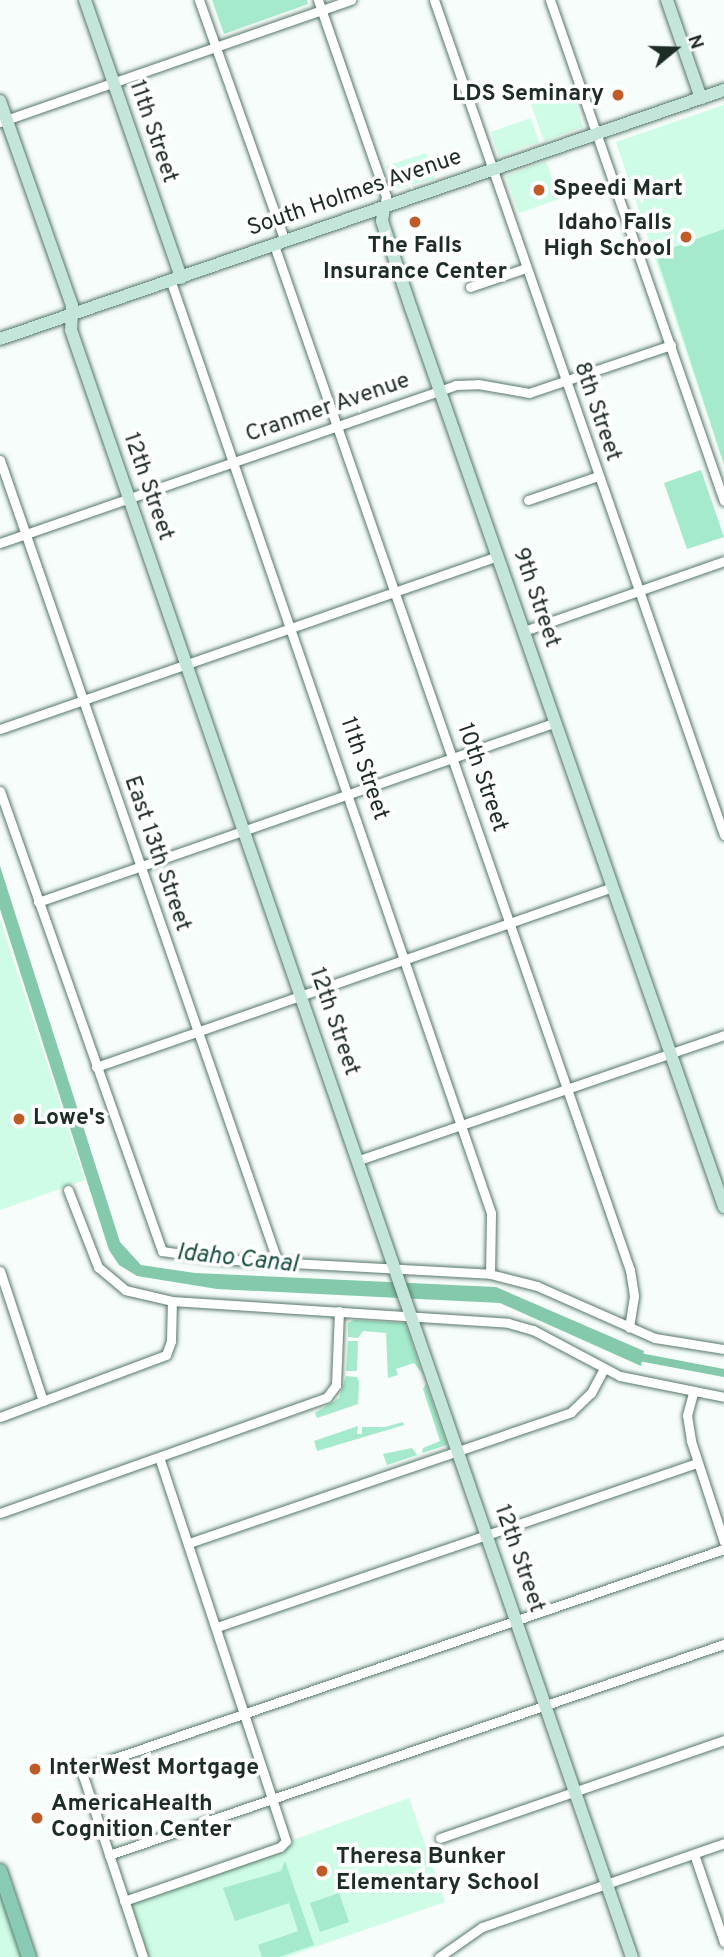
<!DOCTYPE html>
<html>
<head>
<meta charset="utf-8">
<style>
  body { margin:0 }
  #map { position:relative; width:724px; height:1957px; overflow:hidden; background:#f6fdfa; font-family:Overpass,sans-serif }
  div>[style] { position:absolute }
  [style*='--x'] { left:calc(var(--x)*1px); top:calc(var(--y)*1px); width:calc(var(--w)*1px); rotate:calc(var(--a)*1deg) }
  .built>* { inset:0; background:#cefce6 }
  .green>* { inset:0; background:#a5eacc }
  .water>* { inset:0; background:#84c9ab }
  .canal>* { height:8px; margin:-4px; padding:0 4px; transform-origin:4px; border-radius:4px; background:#84c9ab }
  .roads { filter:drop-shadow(0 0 2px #567768) drop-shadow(0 0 2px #567768) }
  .street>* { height:9px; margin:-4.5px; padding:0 4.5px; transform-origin:4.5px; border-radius:4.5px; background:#fff }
  .secondary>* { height:12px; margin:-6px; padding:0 6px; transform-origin:6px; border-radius:6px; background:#c4e5d9 }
  .primary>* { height:14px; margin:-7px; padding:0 7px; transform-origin:7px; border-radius:7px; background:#88cab3 }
  .dots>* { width:19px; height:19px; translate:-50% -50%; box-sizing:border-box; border:4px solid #fff; border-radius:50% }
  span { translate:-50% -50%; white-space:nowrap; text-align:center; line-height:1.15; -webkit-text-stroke:7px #fff; paint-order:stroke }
  .poi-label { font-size:23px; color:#1e2c26; font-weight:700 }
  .right { translate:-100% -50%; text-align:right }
  .left { translate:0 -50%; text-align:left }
  .street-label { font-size:23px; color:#1e2c26 }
  .water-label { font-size:24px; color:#19513d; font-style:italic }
  .north { position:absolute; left:640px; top:14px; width:70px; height:70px; -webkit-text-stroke:5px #fff; paint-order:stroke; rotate:71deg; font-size:19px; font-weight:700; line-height:28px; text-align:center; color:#1e2c26 }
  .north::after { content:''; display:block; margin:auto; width:24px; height:32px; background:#1e2c26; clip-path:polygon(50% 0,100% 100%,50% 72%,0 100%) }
</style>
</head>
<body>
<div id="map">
  <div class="built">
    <div style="clip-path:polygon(572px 91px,583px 127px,544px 141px,531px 104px)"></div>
    <div style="clip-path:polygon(724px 105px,724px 465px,616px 142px)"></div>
    <div style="clip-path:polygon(531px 118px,539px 142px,499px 156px,491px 132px)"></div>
    <div style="clip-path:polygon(426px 153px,435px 179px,395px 189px,386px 166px)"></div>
    <div style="clip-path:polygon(546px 161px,559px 199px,519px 213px,506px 176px)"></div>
    <div style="clip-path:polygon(0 919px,85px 1180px,0 1210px)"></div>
    <div style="clip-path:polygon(409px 1798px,445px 1902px,286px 1957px,143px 1957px,124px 1901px)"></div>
    <div style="clip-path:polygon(0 1871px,29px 1957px,0 1957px)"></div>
  </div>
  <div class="green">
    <div style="clip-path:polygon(212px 0,307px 0,308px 4px,224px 34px)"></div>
    <div style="clip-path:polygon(724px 229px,724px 465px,656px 254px)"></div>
    <div style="clip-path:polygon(701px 470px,724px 537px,687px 549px,664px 483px)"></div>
    <div style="clip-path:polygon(354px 1320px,405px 1323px,422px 1373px,414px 1363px,396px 1369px,398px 1375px,388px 1378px,386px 1333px,363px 1331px,358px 1338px,348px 1337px,348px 1323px)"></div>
    <div style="clip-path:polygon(348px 1341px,358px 1341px,357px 1371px,346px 1371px)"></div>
    <div style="clip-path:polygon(346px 1376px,357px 1377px,359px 1382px,358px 1404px,317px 1418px,315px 1413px,339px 1398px)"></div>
    <div style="clip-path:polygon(426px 1384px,447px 1445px,422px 1453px,423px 1448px,440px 1441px,423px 1389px)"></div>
    <div style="clip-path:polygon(403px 1422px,404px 1425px,317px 1451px,314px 1441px,358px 1426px,357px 1434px,362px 1434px,362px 1427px,385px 1427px)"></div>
    <div style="clip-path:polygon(412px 1448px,417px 1455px,387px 1465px,383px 1454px)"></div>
    <div style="clip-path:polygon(285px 1861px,314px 1945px,279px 1957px,262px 1957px,258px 1945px,298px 1931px,289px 1903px,235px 1921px,223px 1888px,281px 1871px)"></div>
    <div style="clip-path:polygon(339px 1893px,349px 1922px,320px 1932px,310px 1903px)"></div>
  </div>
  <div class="water">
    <div style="clip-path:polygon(0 866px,120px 1242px,141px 1265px,195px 1273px,496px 1287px,644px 1351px,641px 1366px,500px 1303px,217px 1289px,137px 1276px,119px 1265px,109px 1250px,0 909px)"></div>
  </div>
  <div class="canal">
    <div style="--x:634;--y:1356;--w:92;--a:10.7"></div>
  </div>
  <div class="roads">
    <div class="street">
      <div style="--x:199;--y:0;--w:256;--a:70.4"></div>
      <div style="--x:318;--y:0;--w:207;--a:70.9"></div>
      <div style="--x:386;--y:196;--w:11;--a:100"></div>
      <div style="--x:434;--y:0;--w:884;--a:70.85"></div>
      <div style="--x:550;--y:0;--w:530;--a:70.85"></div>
      <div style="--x:0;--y:122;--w:372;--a:-19.2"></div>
      <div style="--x:274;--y:245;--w:1085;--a:70.85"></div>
      <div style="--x:630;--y:1270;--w:26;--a:81"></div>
      <div style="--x:634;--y:1296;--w:32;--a:99"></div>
      <div style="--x:171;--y:282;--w:984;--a:71.03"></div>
      <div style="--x:491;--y:1213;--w:61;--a:90.9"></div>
      <div style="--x:470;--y:287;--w:59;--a:-18.7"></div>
      <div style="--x:0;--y:460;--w:847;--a:70.9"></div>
      <div style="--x:528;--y:500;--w:74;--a:-18.9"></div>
      <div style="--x:0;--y:543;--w:482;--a:-19.1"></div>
      <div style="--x:455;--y:385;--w:23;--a:-2"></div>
      <div style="--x:478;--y:384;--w:52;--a:10"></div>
      <div style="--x:529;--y:393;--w:150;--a:-18.7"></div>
      <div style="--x:524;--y:631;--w:212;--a:-19.3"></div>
      <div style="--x:0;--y:729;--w:527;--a:-19.16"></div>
      <div style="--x:0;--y:791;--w:488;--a:70.6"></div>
      <div style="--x:162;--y:1251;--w:56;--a:8.3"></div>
      <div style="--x:217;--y:1259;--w:273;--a:3.1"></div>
      <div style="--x:490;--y:1274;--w:49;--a:14.3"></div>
      <div style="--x:537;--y:1286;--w:129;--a:23.8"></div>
      <div style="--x:655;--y:1338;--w:70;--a:9.1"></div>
      <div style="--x:38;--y:902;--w:548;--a:-19.16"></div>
      <div style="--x:96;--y:1067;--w:547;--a:-19.2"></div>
      <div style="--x:359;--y:1160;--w:386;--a:-18.9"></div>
      <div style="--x:68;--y:1190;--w:83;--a:68.7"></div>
      <div style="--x:98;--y:1267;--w:35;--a:40"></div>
      <div style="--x:125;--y:1290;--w:48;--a:13.2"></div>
      <div style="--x:172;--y:1301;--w:337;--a:3.7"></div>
      <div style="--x:508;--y:1323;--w:26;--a:16"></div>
      <div style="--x:533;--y:1330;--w:98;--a:27.9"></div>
      <div style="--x:620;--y:1376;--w:106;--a:11.4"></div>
      <div style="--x:0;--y:1271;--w:137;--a:71.7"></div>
      <div style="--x:693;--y:1393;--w:23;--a:105"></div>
      <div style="--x:687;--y:1415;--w:26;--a:81"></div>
      <div style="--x:691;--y:1441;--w:106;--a:71.9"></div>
      <div style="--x:0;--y:1417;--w:177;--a:-20.5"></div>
      <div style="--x:166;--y:1355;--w:15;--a:-70"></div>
      <div style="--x:171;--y:1341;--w:40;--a:-88.6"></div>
      <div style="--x:0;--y:1513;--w:347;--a:-19.5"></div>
      <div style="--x:327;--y:1397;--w:15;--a:-53"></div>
      <div style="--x:336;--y:1385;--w:74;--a:-87.7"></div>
      <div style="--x:189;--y:1543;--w:404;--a:-18.9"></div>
      <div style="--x:571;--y:1412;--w:28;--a:-44"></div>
      <div style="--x:591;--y:1393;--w:27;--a:-62"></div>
      <div style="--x:217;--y:1627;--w:507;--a:-18.86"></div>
      <div style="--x:440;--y:1838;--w:300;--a:-19"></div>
      <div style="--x:694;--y:1854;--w:93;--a:71.2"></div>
      <div style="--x:109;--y:1855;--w:650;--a:-18.94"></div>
      <div style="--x:124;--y:1901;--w:165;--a:-19.1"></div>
      <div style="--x:280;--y:1847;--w:8;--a:-45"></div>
      <div style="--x:286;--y:1841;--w:401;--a:-108.3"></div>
      <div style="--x:143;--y:1957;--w:191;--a:-108.3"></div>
      <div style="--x:83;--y:1776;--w:9;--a:-69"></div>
      <div style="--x:86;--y:1768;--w:675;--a:-18.95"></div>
      <div style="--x:439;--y:1957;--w:52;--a:-34.9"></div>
      <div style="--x:482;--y:1927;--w:256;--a:-19.1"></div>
    </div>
    <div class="secondary">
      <div style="--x:85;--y:0;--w:294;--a:70.9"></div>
      <div style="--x:667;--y:0;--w:104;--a:70.9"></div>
      <div style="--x:0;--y:101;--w:216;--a:70.6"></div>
      <div style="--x:72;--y:305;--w:25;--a:92"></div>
      <div style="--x:71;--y:330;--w:1721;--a:70.98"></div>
      <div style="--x:384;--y:207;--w:14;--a:98"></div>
      <div style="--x:382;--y:221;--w:92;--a:71.6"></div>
      <div style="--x:411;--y:308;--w:952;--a:70.8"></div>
      <div style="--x:0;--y:339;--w:766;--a:-18.98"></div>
    </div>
    <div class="primary">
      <div style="--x:0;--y:1871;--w:91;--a:71.4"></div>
    </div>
  </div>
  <div class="dots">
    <div style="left:618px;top:95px;background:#c05b28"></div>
    <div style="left:539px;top:190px;background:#c05b28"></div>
    <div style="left:415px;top:222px;background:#c05b28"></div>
    <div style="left:686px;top:237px;background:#c05b28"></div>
    <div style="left:19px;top:1119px;background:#c05b28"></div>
    <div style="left:35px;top:1769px;background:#c05b28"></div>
    <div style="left:37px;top:1818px;background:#c05b28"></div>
    <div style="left:322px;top:1871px;background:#c05b28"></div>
  </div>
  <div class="poi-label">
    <span class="right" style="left:604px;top:95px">LDS Seminary</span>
    <span class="left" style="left:553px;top:190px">Speedi Mart</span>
    <span class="right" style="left:672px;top:237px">Idaho Falls<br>High School</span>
    <span style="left:415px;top:260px">The Falls<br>Insurance Center</span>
    <span class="left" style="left:33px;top:1119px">Lowe's</span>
    <span class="left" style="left:49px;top:1769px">InterWest Mortgage</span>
    <span class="left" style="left:51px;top:1818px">AmericaHealth<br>Cognition Center</span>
    <span class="left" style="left:336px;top:1871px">Theresa Bunker<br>Elementary School</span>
  </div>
  <div class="street-label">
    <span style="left:152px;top:132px;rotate:71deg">11th Street</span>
    <span style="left:355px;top:194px;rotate:-19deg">South Holmes Avenue</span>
    <span style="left:328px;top:409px;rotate:-19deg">Cranmer Avenue</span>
    <span style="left:596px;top:412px;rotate:71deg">8th Street</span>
    <span style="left:147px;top:487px;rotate:71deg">12th Street</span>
    <span style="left:535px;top:598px;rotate:71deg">9th Street</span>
    <span style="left:363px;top:769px;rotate:71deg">11th Street</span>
    <span style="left:481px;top:778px;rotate:71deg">10th Street</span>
    <span style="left:156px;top:854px;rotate:71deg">East 13th Street</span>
    <span style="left:333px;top:1022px;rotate:71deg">12th Street</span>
    <span style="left:518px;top:1559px;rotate:71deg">12th Street</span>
  </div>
  <div class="water-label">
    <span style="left:237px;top:1260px;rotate:6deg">Idaho Canal</span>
  </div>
  <div class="north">N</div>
</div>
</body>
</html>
